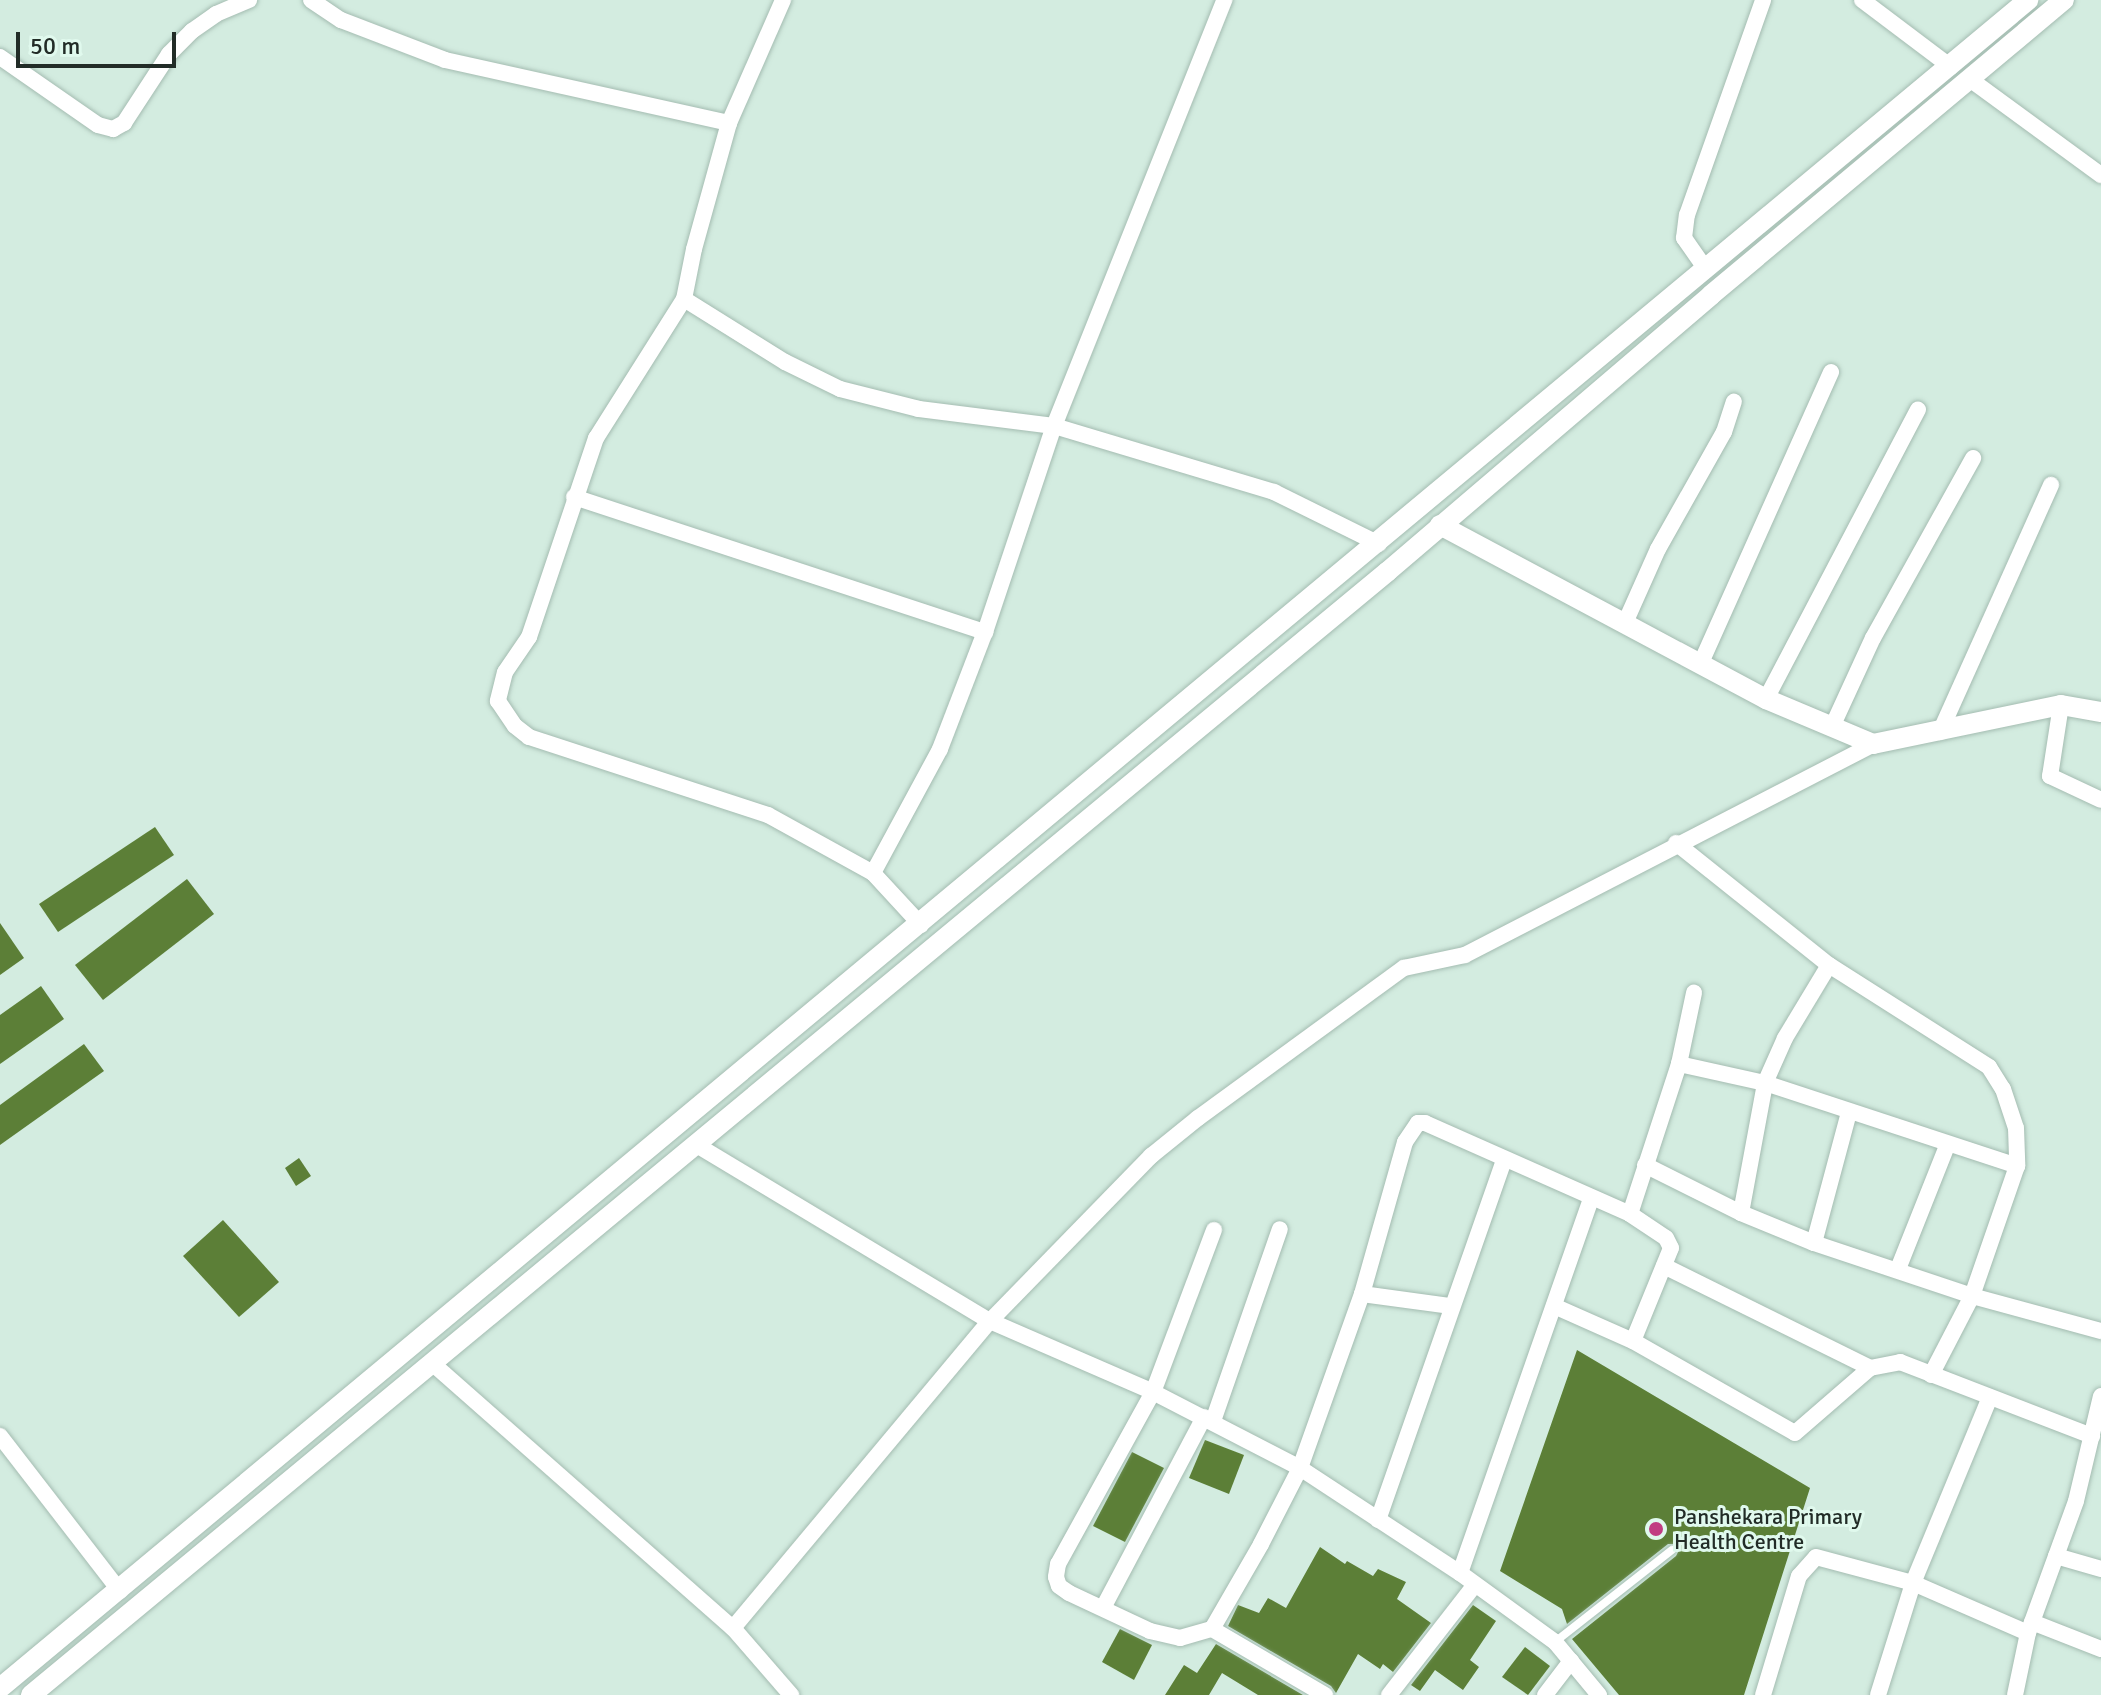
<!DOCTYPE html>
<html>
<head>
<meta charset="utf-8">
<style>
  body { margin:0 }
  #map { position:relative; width:2101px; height:1695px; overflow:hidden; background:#d3ece0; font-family:Signika,sans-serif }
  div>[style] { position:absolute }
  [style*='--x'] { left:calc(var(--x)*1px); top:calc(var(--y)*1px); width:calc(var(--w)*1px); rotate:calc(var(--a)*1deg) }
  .building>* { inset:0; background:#5c7f37 }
  .roads { filter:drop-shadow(0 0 2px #a4bcb1) drop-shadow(0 0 2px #a4bcb1) }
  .service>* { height:8px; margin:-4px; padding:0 4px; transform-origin:4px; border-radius:4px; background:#fff }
  .minor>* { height:16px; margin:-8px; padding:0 8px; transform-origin:8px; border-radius:8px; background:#fff }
  .tertiary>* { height:20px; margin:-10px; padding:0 10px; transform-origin:10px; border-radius:10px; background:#fff }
  .dots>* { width:22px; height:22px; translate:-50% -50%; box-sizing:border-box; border:4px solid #e0f9ed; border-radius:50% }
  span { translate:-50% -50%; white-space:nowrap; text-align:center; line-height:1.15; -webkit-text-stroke:6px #e0f9ed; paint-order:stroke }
  .poi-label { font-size:22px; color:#222c27 }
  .left { translate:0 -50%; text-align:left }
  .scale { position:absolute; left:16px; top:32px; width:160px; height:36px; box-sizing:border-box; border:4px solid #222c27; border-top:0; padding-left:10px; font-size:24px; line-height:28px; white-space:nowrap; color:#222c27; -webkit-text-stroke:6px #e0f9ed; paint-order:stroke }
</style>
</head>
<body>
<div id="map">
  <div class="building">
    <div style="clip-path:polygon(155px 827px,174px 855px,58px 932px,39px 904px)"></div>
    <div style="clip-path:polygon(187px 879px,214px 914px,103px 1000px,75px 965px)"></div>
    <div style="clip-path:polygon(0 923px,24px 958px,0 975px)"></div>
    <div style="clip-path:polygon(41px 986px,64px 1019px,0 1064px,0 1015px)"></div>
    <div style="clip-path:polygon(84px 1044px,104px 1071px,0 1145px,0 1105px)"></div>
    <div style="clip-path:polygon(299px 1158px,311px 1176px,296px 1186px,285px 1168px)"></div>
    <div style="clip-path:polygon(223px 1220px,279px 1282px,239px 1317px,183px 1256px)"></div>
    <div style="clip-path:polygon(1577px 1350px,1810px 1488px,1744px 1695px,1619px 1695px,1572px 1639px,1676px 1556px,1679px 1550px,1675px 1544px,1668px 1544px,1567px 1624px,1562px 1609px,1500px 1571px)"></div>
    <div style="clip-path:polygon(1205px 1440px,1244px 1455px,1229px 1494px,1189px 1478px)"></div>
    <div style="clip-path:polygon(1132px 1452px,1164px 1468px,1125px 1542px,1093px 1526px)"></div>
    <div style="clip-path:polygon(1320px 1547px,1345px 1564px,1347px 1561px,1373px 1576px,1378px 1569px,1406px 1582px,1397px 1599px,1431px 1623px,1393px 1672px,1383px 1664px,1380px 1669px,1358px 1654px,1336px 1693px,1331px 1686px,1228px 1626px,1238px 1605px,1259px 1613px,1268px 1598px,1286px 1608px)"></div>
    <div style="clip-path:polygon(1473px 1605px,1496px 1621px,1470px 1660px,1479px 1667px,1463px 1690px,1435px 1670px,1420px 1691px,1411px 1685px)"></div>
    <div style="clip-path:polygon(1120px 1629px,1152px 1645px,1134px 1680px,1102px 1662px)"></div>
    <div style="clip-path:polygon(1216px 1644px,1303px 1695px,1258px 1695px,1222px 1673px,1209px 1695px,1165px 1695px,1184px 1665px,1197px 1673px)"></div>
    <div style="clip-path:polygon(1525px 1647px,1550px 1666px,1528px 1695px,1502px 1677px)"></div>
  </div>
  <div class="roads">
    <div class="service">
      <div style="--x:1555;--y:1642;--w:149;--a:-38.2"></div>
    </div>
    <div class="minor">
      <div style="--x:311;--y:0;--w:36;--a:34"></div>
      <div style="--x:341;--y:20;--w:111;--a:21"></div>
      <div style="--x:445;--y:60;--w:291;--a:12.5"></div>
      <div style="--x:783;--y:0;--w:134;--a:113.7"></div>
      <div style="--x:729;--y:123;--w:131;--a:105.5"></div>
      <div style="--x:694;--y:249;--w:51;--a:101.3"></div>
      <div style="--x:684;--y:299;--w:165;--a:122.3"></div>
      <div style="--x:596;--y:438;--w:210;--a:108.6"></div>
      <div style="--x:529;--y:637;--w:42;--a:124.4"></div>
      <div style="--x:505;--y:672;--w:30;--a:104"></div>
      <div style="--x:498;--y:701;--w:30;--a:56"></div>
      <div style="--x:515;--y:726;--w:18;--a:38"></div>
      <div style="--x:529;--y:737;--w:251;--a:18.1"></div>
      <div style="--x:768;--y:815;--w:120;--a:28.9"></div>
      <div style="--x:1862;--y:0;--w:111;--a:37"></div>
      <div style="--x:0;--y:57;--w:119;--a:34.8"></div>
      <div style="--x:98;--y:125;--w:16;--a:15"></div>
      <div style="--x:113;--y:129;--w:13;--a:-29"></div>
      <div style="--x:124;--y:123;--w:82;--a:-56.9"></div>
      <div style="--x:169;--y:54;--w:33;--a:-45"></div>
      <div style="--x:192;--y:31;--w:29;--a:-35"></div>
      <div style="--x:216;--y:14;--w:36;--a:-23"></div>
      <div style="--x:1971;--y:80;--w:161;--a:36.2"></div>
      <div style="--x:1705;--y:268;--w:37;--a:-125"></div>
      <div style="--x:1684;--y:238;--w:23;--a:-83"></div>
      <div style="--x:1687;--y:215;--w:228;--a:-70.5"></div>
      <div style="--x:684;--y:299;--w:119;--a:32"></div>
      <div style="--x:785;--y:362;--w:61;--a:26.1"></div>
      <div style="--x:840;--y:389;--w:81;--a:14.2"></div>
      <div style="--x:919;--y:409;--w:136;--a:7.2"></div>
      <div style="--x:1054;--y:426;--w:230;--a:16.7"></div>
      <div style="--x:1274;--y:492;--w:117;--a:26.3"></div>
      <div style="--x:574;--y:497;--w:433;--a:18.2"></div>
      <div style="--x:1625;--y:623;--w:81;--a:-66"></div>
      <div style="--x:1658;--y:549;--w:134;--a:-60.6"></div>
      <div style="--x:1724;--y:432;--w:32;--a:-72"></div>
      <div style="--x:1700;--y:665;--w:321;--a:-65.9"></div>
      <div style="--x:1766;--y:699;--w:327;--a:-62.3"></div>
      <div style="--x:2061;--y:705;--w:72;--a:98.8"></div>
      <div style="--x:2050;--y:776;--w:56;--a:25.2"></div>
      <div style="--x:1832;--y:727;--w:98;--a:-65.3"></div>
      <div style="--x:1873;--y:638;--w:206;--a:-60.9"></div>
      <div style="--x:1940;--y:732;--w:271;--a:-65.8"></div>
      <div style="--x:1676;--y:843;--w:196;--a:38.6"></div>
      <div style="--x:1829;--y:965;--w:190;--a:32.5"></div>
      <div style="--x:1989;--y:1067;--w:26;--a:58"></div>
      <div style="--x:2003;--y:1089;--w:41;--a:71.6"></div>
      <div style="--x:2016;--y:1128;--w:38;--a:88"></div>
      <div style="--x:2017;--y:1166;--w:138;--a:109.1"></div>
      <div style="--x:1972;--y:1296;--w:89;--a:117.4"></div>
      <div style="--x:921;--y:925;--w:71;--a:-132.7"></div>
      <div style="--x:873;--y:873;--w:141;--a:-61.6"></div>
      <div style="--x:940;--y:749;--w:125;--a:-69"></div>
      <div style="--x:985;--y:632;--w:217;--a:-71.5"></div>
      <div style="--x:1054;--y:426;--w:459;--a:-68.2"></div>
      <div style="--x:1679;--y:1064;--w:88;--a:12.5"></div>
      <div style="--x:1765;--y:1083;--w:265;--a:18.2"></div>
      <div style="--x:695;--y:1144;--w:344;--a:31"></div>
      <div style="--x:990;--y:1321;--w:178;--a:23.5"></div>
      <div style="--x:1153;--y:1392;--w:165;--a:27.3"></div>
      <div style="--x:1300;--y:1468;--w:191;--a:33.3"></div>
      <div style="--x:1460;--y:1573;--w:117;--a:36"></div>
      <div style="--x:1555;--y:1642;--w:69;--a:50.3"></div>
      <div style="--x:1645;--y:1165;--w:107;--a:26.6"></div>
      <div style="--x:1741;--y:1213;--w:79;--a:22.3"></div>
      <div style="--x:1814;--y:1243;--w:167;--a:18.5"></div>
      <div style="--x:1972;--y:1296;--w:134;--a:15.2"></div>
      <div style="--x:1741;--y:1213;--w:132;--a:-79.5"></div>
      <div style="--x:1765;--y:1083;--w:49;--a:-66"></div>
      <div style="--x:1785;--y:1038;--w:85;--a:-58.9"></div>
      <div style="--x:1630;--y:1214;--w:158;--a:-71.9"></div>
      <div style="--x:1679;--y:1064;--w:73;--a:-78.1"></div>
      <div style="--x:1214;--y:1230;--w:173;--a:110.6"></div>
      <div style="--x:1153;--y:1392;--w:196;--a:118.9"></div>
      <div style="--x:1058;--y:1564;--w:13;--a:99"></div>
      <div style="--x:1056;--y:1577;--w:9;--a:72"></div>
      <div style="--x:1059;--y:1586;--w:12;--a:35"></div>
      <div style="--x:1069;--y:1593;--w:89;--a:25.1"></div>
      <div style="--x:1150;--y:1631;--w:31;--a:13"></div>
      <div style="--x:1180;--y:1638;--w:33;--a:-16"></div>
      <div style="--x:1212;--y:1629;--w:98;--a:-60"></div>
      <div style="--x:1261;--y:1544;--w:85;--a:-62.8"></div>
      <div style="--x:1300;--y:1468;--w:185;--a:-70.4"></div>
      <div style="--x:1362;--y:1294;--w:158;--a:-74.2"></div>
      <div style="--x:1405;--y:1142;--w:23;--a:-56"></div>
      <div style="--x:1418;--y:1123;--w:7;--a:0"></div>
      <div style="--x:1425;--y:1123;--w:224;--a:23.9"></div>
      <div style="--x:1630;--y:1214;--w:43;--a:33.7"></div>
      <div style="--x:1666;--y:1238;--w:11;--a:63"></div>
      <div style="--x:1671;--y:1248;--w:100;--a:112.2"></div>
      <div style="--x:1814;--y:1243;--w:136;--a:-75"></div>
      <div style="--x:1664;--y:1266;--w:230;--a:26.3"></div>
      <div style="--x:1870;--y:1368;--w:31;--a:-11"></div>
      <div style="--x:1900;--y:1362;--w:206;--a:21.1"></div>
      <div style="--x:1898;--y:1269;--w:132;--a:-68.3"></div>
      <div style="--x:1362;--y:1294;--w:90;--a:7.7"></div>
      <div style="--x:1554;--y:1306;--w:86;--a:23.9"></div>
      <div style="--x:1633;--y:1341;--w:186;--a:29.6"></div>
      <div style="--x:1795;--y:1433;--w:99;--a:-40.9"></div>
      <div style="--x:432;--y:1363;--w:401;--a:41.4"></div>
      <div style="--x:733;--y:1628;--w:89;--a:49.1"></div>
      <div style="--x:1213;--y:1421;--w:203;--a:-70.8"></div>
      <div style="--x:0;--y:1436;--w:196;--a:52.3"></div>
      <div style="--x:1378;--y:1520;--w:381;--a:-70.7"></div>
      <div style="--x:2056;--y:1556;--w:47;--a:16.1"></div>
      <div style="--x:1460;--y:1573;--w:396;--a:-70.7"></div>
      <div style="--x:1103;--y:1608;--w:216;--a:-62.1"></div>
      <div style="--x:2032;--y:1622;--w:74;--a:21.4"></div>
      <div style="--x:733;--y:1628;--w:400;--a:-50.1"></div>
      <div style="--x:990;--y:1321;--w:231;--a:-45.7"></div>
      <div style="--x:1151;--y:1156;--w:60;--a:-39"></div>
      <div style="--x:1198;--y:1118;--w:255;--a:-36.1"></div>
      <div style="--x:1404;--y:968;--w:62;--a:-12"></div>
      <div style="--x:1465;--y:955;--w:459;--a:-27.3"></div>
      <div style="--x:1212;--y:1629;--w:131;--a:30.3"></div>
      <div style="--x:1389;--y:1695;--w:138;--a:-52.1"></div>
      <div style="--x:1545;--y:1695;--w:43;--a:-52.6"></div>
      <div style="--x:1763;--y:1695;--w:124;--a:-73.2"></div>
      <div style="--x:1799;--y:1576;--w:25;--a:-48"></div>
      <div style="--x:1816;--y:1557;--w:100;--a:15"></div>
      <div style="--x:1913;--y:1583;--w:125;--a:23.5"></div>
      <div style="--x:1878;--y:1695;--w:117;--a:-72.6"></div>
      <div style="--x:1913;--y:1583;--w:201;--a:-67.5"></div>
      <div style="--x:2015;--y:1695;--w:63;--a:-78.2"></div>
      <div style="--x:2028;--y:1633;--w:140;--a:-70"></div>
      <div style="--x:2076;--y:1501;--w:108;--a:-76.6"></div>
    </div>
    <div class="tertiary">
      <div style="--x:1440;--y:525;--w:370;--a:28.1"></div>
      <div style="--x:1766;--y:699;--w:116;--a:22.8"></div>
      <div style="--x:1873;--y:744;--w:192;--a:-11.7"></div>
      <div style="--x:2061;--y:705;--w:41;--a:9.9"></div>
      <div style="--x:0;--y:1688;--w:2639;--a:-39.77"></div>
      <div style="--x:31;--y:1695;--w:1761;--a:-39.63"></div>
      <div style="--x:1387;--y:572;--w:426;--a:-40.5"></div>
      <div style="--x:1711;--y:295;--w:460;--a:-39.9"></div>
    </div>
  </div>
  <div class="dots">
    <div style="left:1656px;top:1529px;background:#c13d82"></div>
  </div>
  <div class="poi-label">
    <span class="left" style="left:1674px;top:1529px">Panshekara Primary<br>Health Centre</span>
  </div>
  <div class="scale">50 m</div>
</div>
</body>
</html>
